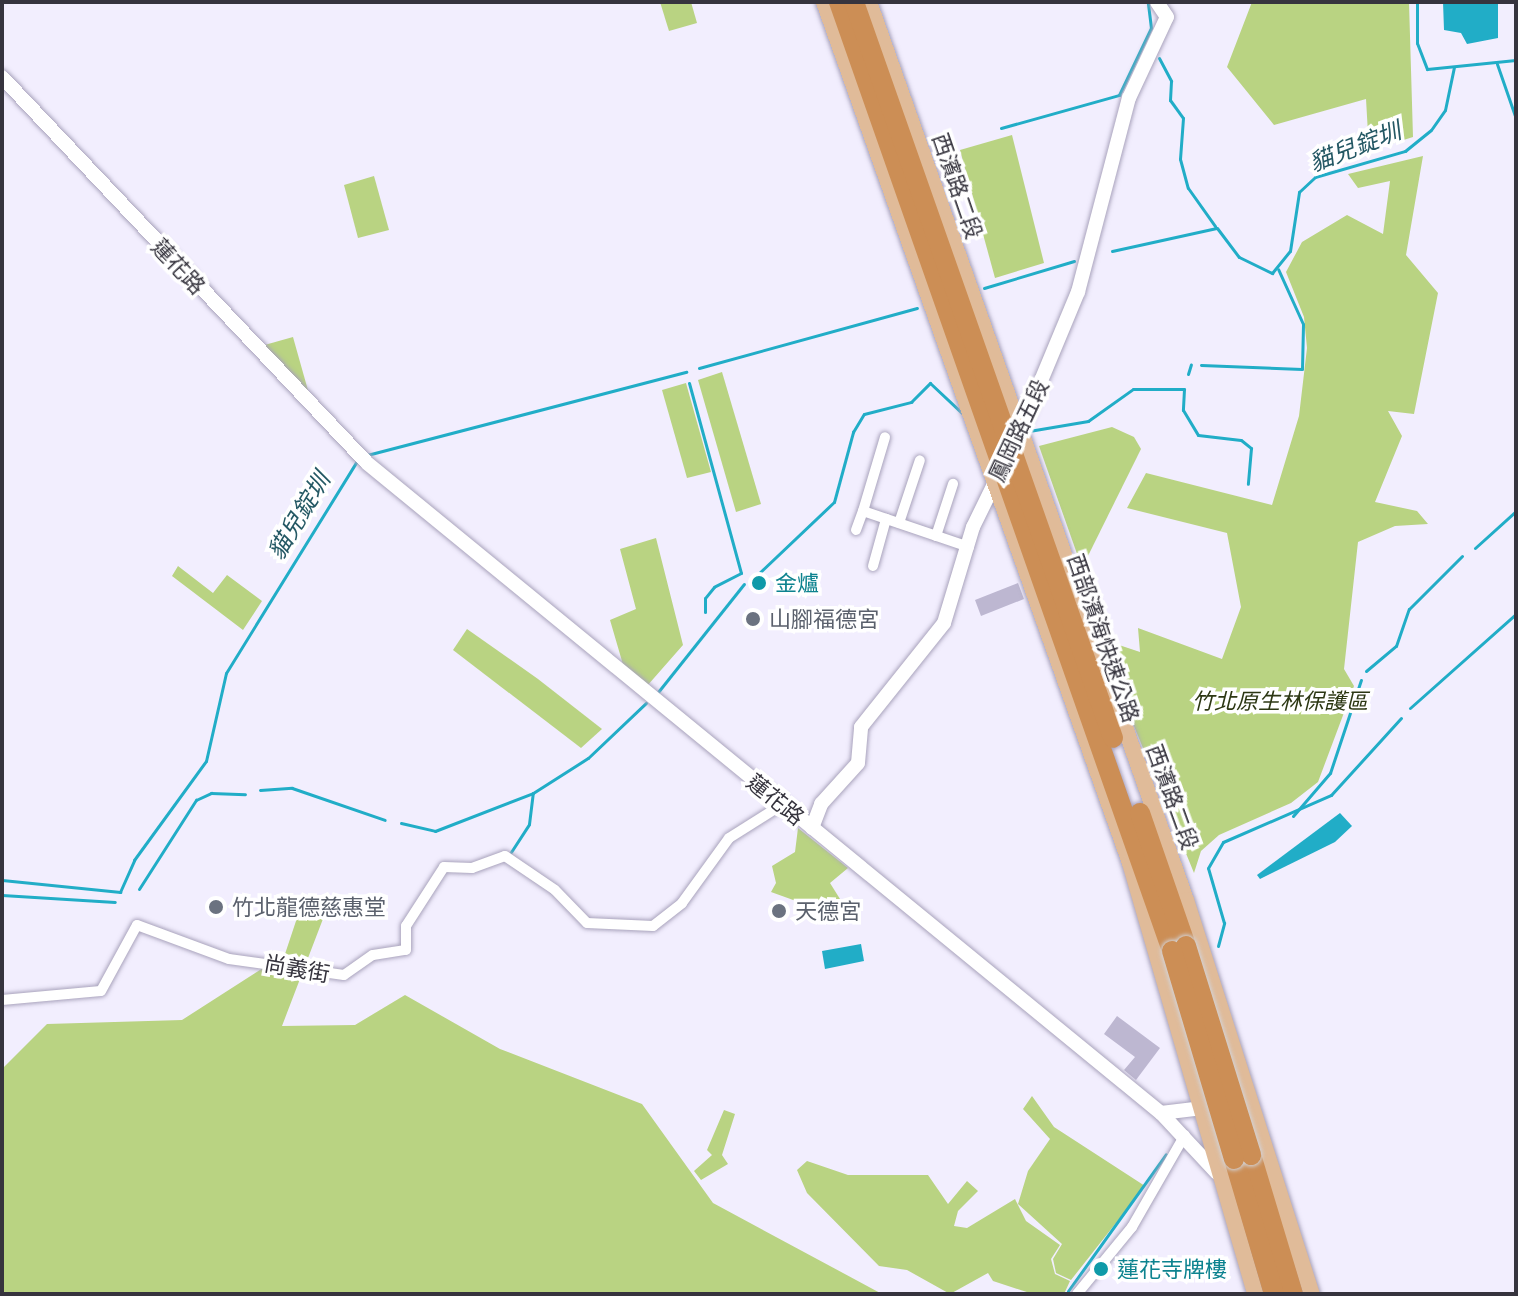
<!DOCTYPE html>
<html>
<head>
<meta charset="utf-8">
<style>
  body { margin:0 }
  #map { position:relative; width:1518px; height:1296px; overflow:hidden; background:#f2eefe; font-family:"IBM Plex Serif","Noto Sans TC",serif }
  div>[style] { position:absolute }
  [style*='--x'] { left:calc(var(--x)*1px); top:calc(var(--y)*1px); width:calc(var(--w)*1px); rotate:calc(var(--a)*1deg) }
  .green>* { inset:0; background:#b9d382 }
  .water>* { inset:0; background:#21adc7 }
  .stream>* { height:3px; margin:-1.5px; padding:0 1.5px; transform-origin:1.5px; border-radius:1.5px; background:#21adc7 }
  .building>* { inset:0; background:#bdb7d1 }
  .roads { filter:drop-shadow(0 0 2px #a9a3bc) drop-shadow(0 0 2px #a9a3bc) }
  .street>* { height:10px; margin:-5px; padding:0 5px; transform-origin:5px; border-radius:5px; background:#fff }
  .secondary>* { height:14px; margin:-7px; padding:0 7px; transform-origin:7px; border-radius:7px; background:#fff }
  .primary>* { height:16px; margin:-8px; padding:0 8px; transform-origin:8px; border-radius:8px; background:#e0bb99 }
  .highway>* { height:20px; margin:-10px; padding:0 10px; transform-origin:10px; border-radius:10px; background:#cc8e55 }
  .bridges { filter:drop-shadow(0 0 2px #d3d2d5) drop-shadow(0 0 2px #d3d2d5) }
  .highway-bridge>* { height:20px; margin:-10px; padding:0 10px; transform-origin:10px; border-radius:10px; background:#cc8e55 }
  .dots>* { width:22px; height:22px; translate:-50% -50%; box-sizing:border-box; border:4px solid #fff; border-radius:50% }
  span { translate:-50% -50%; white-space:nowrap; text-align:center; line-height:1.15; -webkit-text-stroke:7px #fff; paint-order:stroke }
  .street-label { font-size:22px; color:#36343e }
  .culture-label { font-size:22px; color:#0d838f }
  .left { translate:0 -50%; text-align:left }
  .worship-label { font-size:22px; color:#5b616d }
  .park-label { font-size:22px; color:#2c3713; font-style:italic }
  .water-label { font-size:24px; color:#245864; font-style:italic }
  .frame { position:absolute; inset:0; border:4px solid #36343e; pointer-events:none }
</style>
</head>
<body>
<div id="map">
  <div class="green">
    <div style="clip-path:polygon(660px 2px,691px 2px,697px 23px,669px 31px)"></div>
    <div style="clip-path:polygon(1252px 2px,1409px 2px,1413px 137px,1369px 151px,1366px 99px,1274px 125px,1227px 67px)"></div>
    <div style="clip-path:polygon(1012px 135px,1044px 263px,995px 278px,960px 150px)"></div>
    <div style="clip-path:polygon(1423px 156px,1406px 255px,1438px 293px,1414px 414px,1388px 411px,1402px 436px,1375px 502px,1417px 511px,1428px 524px,1395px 526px,1358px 542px,1344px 669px,1354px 686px,1318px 782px,1291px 803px,1219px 835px,1201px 851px,1194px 873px,1098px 638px,1140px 652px,1138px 628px,1222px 659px,1241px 607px,1227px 533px,1127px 508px,1146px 473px,1272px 505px,1299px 416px,1307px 348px,1304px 317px,1286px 272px,1302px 242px,1347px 215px,1383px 234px,1390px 181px,1358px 188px,1348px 174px)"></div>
    <div style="clip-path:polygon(374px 176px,389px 230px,358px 238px,344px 185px)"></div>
    <div style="clip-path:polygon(293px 337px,309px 394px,261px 346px)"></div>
    <div style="clip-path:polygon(722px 372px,761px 504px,736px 512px,698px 380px)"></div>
    <div style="clip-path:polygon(686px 383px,711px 472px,687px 478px,662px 390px)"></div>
    <div style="clip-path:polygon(1112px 427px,1134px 437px,1141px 449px,1082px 568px,1039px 446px)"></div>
    <div style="clip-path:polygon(656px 538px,683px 645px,647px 686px,624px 668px,610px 620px,636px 609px,620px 549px)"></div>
    <div style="clip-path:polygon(178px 566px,213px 593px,227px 575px,262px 601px,243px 630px,172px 576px)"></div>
    <div style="clip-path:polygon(467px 629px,538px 679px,602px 729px,581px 748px,453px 650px)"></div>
    <div style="clip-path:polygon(798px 828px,848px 868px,830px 883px,845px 907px,794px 914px,796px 901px,771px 892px,776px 883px,772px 866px,795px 852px)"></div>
    <div style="clip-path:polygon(302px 903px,326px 911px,282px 1026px,355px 1025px,405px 995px,500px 1049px,642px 1104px,713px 1203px,882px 1294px,2px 1294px,2px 1069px,47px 1024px,182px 1020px,285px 954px)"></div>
    <div style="clip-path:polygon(1032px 1096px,1054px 1127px,1145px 1186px,1071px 1280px,1056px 1273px,1053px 1259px,1062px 1244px,1018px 1204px,1028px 1171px,1050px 1139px,1023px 1109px)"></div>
    <div style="clip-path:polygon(724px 1110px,735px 1114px,722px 1155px,728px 1164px,701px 1180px,694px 1171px,712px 1155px,707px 1150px)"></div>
    <div style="clip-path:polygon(807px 1161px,848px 1175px,928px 1175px,948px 1204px,967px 1181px,978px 1191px,958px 1211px,954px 1226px,967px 1228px,1015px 1199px,1026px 1221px,1060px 1245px,1051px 1259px,1055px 1274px,1070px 1281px,1064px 1294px,1033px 1294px,993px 1281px,988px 1273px,950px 1294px,907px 1270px,879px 1266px,807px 1193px,797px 1170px)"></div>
  </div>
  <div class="water">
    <div style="clip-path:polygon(1443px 2px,1498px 2px,1498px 38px,1467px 44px,1461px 33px,1444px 30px)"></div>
    <div style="clip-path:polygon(1340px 813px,1352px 826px,1335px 842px,1260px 879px,1257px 875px)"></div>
    <div style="clip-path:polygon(861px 944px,864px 961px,825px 969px,822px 951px)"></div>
  </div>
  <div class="stream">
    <div style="--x:1417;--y:2;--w:41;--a:90"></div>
    <div style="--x:1417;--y:43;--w:28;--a:69"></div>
    <div style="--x:1427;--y:69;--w:89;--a:-5.8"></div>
    <div style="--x:1159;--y:58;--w:26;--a:62"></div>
    <div style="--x:1171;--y:81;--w:19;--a:93"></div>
    <div style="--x:1170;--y:100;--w:22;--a:54"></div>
    <div style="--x:1183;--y:118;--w:41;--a:94.2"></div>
    <div style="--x:1180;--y:159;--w:30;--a:75"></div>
    <div style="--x:1188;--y:188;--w:47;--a:54.6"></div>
    <div style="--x:1497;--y:64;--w:58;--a:70.9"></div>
    <div style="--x:1001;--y:128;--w:123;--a:-15.6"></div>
    <div style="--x:1119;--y:95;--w:74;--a:-64.5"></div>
    <div style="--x:1151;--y:28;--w:26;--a:-97"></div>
    <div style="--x:1112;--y:251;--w:107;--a:-12.4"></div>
    <div style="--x:1217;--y:228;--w:36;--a:53"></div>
    <div style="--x:1239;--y:257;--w:37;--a:26"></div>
    <div style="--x:1272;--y:273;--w:28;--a:-51"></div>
    <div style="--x:1290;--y:251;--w:60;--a:-81.3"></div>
    <div style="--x:1299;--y:192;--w:22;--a:-43"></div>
    <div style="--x:1315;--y:177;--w:94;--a:-16.1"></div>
    <div style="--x:1405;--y:151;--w:33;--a:-39"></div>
    <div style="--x:1431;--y:130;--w:24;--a:-55"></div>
    <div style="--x:1445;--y:110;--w:44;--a:-78.2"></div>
    <div style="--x:984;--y:288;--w:94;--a:-16.7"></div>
    <div style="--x:1201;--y:365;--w:101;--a:2.3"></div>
    <div style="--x:1302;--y:369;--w:45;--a:-88.7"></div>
    <div style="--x:1303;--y:324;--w:60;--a:-114.4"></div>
    <div style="--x:699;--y:368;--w:226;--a:-15.4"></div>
    <div style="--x:1188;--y:374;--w:10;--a:-73"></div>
    <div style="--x:689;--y:383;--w:197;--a:74.7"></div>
    <div style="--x:741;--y:573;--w:30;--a:153"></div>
    <div style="--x:714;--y:587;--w:14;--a:129"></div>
    <div style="--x:705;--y:598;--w:14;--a:90"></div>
    <div style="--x:1029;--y:431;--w:60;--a:-9.6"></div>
    <div style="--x:1088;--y:421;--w:55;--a:-35.4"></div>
    <div style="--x:1133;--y:389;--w:51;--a:0"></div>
    <div style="--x:1184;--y:389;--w:21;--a:93"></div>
    <div style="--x:1183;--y:410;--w:29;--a:59"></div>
    <div style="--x:1198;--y:435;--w:43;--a:6.6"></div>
    <div style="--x:1241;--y:440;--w:13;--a:39"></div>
    <div style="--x:1251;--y:448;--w:36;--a:95"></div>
    <div style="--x:367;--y:455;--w:330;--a:-14.6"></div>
    <div style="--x:1475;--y:548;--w:55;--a:-42.1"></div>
    <div style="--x:757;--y:575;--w:106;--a:-43.5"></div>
    <div style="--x:834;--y:502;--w:73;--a:-74.8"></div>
    <div style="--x:853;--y:432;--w:21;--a:-59"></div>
    <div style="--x:864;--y:414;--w:49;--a:-14.3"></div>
    <div style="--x:911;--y:402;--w:27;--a:-45"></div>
    <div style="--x:930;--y:383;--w:44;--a:43.2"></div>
    <div style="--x:1366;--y:671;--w:39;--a:-40"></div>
    <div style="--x:1396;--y:646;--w:39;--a:-71"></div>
    <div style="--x:1409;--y:609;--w:75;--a:-45"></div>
    <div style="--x:658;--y:692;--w:138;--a:-51.5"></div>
    <div style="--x:1410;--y:708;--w:142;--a:-41.6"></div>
    <div style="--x:260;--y:790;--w:32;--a:-4"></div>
    <div style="--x:292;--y:788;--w:98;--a:19"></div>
    <div style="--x:1293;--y:816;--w:57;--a:-49.3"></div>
    <div style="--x:1330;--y:773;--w:98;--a:-71.6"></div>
    <div style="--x:401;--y:823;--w:35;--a:13"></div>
    <div style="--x:435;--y:831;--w:105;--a:-21.2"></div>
    <div style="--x:511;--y:852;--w:33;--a:-57"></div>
    <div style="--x:529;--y:824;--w:31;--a:-83"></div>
    <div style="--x:533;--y:793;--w:65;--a:-32.5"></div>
    <div style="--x:588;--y:758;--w:80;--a:-43.5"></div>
    <div style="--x:2;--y:880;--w:119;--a:5.8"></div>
    <div style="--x:120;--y:892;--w:35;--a:-66"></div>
    <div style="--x:134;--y:860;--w:122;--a:-54"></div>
    <div style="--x:206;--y:761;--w:90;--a:-77.2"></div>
    <div style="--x:226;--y:673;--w:249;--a:-58.3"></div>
    <div style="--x:139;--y:889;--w:106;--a:-57.4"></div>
    <div style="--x:196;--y:800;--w:17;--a:-25"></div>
    <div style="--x:211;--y:793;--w:34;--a:2"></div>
    <div style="--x:2;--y:895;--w:113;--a:3.5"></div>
    <div style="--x:1218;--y:946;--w:24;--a:-75"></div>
    <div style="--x:1224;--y:923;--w:57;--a:-106.2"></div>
    <div style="--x:1208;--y:868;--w:30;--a:-60"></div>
    <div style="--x:1223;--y:842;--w:118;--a:-23.5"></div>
    <div style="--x:1331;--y:795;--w:104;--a:-47.7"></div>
    <div style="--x:1068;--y:1291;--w:168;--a:-54.4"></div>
  </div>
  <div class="building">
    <div style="clip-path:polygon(1018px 583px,1024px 599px,981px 616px,975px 600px)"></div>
    <div style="clip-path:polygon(1117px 1016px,1160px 1048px,1136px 1080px,1124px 1070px,1135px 1057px,1104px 1034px)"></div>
  </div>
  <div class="roads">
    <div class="street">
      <div style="--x:863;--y:511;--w:77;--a:-73.4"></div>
      <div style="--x:899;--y:523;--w:66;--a:-71.6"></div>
      <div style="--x:856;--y:530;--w:20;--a:-70"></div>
      <div style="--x:863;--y:511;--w:112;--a:18.8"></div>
      <div style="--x:936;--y:536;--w:55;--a:-71.9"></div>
      <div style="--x:873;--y:566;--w:49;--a:-74.5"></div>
      <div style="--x:2;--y:1000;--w:99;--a:-5.2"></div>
      <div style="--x:101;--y:991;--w:75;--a:-61.4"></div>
      <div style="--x:137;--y:925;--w:98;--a:20.3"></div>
      <div style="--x:229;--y:959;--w:116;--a:7.9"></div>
      <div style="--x:344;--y:975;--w:35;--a:-35"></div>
      <div style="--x:373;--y:955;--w:33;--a:-9"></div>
      <div style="--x:406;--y:950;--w:24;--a:-90"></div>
      <div style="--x:406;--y:926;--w:70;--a:-57.2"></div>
      <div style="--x:444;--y:867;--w:28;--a:2"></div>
      <div style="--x:472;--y:868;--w:35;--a:-20"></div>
      <div style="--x:505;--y:856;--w:60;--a:34.2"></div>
      <div style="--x:555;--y:890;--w:46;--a:45.9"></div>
      <div style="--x:587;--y:923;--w:66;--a:2.6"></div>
      <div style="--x:653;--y:926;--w:37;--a:-38"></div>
      <div style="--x:682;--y:903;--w:80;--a:-54.1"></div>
      <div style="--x:729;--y:838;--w:64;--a:-32.2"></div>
      <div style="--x:1077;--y:1294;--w:87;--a:-50.6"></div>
      <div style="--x:1132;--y:1227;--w:106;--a:-60.1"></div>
    </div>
    <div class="secondary">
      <div style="--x:2;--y:77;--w:531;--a:46.6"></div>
      <div style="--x:367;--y:463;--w:1026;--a:39.31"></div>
      <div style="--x:1161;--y:1113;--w:82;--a:47"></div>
      <div style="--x:1018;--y:436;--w:156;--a:-67.4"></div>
      <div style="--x:1078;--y:292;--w:201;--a:-75.3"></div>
      <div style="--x:1129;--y:98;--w:89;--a:-64.9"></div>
      <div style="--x:1167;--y:17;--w:18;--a:-124"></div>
      <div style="--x:812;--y:828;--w:26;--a:-69"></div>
      <div style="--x:821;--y:804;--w:55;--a:-47.9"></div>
      <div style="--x:858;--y:763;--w:36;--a:-85"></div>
      <div style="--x:861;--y:727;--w:133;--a:-51.4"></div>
      <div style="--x:944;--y:623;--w:100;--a:-73.2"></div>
      <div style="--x:973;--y:527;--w:57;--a:-63.9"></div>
      <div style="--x:1161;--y:1113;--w:42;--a:-6.8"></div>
    </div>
    <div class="primary">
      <div style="--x:824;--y:2;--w:914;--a:70.43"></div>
      <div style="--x:1130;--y:863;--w:449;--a:73.8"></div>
      <div style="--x:869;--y:2;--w:952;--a:70.56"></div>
      <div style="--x:1186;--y:900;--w:414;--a:72.3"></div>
    </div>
    <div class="highway">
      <div style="--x:839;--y:2;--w:1006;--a:70.66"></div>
      <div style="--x:854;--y:2;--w:780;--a:70.61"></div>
      <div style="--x:1140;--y:813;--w:141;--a:70.9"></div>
      <div style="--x:1251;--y:1155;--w:145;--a:73.2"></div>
      <div style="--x:1234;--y:1159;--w:141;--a:73.5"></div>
    </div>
  </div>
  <div class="bridges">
    <div class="highway-bridge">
      <div style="--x:1186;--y:946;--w:219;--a:72.7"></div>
      <div style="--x:1172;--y:951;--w:217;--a:73.4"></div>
    </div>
  </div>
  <div class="dots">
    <div style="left:759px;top:583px;background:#0f9aa8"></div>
    <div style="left:753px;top:619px;background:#6b7280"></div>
    <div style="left:216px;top:907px;background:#6b7280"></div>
    <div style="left:779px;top:911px;background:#6b7280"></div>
    <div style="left:1101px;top:1269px;background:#0f9aa8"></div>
  </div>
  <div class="street-label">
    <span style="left:958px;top:186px;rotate:71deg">西濱路二段</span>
    <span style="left:179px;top:266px;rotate:47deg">蓮花路</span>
    <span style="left:1018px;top:430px;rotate:-65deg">鳳岡路五段</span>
    <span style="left:1104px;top:638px;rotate:71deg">西部濱海快速公路</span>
    <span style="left:1173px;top:797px;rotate:70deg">西濱路二段</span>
    <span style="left:776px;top:799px;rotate:39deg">蓮花路</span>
    <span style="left:297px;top:968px;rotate:10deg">尚義街</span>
  </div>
  <div class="culture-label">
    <span class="left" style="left:775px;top:583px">金爐</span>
    <span class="left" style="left:1117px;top:1269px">蓮花寺牌樓</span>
  </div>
  <div class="worship-label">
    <span class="left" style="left:769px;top:619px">山腳福德宮</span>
    <span class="left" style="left:232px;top:907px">竹北龍德慈惠堂</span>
    <span class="left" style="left:795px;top:911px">天德宮</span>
  </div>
  <div class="park-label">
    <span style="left:1280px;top:701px">竹北原生林保護區</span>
  </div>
  <div class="water-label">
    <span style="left:1355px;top:147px;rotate:-21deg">貓兒錠圳</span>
    <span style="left:299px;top:516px;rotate:-59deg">貓兒錠圳</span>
  </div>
  <div class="frame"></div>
</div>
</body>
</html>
